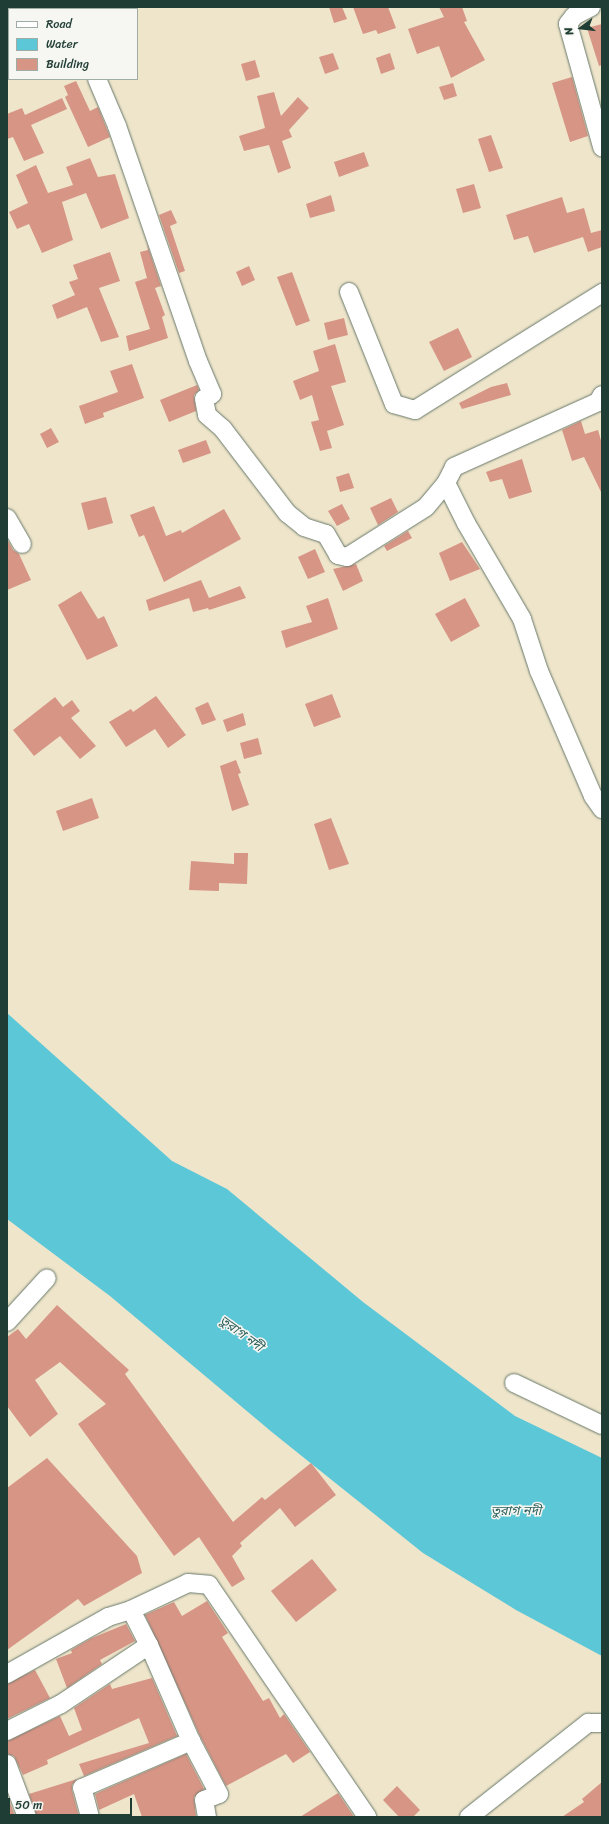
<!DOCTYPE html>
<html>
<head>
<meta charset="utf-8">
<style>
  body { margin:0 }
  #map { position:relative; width:609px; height:1824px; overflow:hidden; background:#eee5cb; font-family:Sriracha,"Noto Sans Bengali",sans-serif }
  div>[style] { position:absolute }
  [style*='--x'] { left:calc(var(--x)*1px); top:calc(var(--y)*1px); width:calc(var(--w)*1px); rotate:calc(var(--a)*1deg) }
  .water>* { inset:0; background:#5cc7d7 }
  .building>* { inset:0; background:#d79586 }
  .roads { filter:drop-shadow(0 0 1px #677869) drop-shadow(0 0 1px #677869) }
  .minor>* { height:18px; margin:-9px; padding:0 9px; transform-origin:9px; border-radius:9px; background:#fff }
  span { translate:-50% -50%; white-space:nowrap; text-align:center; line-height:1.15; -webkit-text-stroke:3px #f6f6f2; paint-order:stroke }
  .water-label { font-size:13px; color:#2e605d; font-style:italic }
  .frame { position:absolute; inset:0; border:8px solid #1f3d34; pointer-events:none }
  .legend { position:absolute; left:8px; top:8px; width:130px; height:72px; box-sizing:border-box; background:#f6f6f2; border:1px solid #a0aca6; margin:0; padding:5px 7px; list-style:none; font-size:12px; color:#1f3d34 }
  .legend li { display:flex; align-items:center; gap:8px; height:20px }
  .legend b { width:20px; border:1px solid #a0aca6 }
  .north { position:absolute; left:561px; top:8px; width:40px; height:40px; -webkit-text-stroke:3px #f6f6f2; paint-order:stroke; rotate:255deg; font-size:11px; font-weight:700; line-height:16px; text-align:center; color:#1f3d34 }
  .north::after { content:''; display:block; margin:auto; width:14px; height:18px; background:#1f3d34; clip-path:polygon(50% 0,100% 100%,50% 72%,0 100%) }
  .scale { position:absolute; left:8px; top:1798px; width:124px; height:18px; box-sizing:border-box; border:2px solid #1f3d34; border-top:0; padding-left:5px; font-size:12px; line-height:14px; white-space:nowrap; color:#1f3d34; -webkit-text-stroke:3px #f6f6f2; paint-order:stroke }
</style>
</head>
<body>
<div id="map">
  <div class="water">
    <div style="clip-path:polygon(7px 1013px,172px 1161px,227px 1189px,363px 1302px,515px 1416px,602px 1458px,602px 1656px,516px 1610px,423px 1553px,273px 1433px,110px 1296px,7px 1219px)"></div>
  </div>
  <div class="building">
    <div style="clip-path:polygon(329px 7px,342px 7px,347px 19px,334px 23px)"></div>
    <div style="clip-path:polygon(353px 7px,388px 7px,396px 28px,378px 34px,376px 30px,363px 34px)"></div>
    <div style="clip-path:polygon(439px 7px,462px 7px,467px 21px,464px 22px,485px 60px,451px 78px,439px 46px,417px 54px,408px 29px,444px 17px)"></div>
    <div style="clip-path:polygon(602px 24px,602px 65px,599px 66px,587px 28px)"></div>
    <div style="clip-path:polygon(333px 53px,339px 69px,325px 74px,319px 57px)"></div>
    <div style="clip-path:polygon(390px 53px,395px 69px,381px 74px,376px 58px)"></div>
    <div style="clip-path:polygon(255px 60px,260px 77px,246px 81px,241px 64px)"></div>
    <div style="clip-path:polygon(572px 77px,588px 136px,570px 142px,552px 83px)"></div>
    <div style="clip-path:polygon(76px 81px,90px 111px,98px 107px,110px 137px,88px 147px,65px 97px,68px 95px,64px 86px)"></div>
    <div style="clip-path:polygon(453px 83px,457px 96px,444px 100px,439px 87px)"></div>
    <div style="clip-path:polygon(274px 92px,281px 116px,298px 97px,309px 108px,289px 130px,292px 137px,282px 141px,291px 168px,278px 173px,269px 145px,244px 151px,239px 136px,265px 128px,257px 96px)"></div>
    <div style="clip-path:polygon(62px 98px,67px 109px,31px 125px,44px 153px,24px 161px,13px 137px,7px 139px,7px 114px,22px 108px,25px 115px)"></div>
    <div style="clip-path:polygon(491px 135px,503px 168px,489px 172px,478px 139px)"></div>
    <div style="clip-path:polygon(364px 152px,369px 166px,339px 177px,334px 162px)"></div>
    <div style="clip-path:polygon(90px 158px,98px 177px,115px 174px,129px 218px,101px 229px,86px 193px,62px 202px,73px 240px,42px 253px,29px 224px,17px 229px,9px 212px,28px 203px,16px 175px,36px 165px,48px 193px,73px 185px,66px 167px)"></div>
    <div style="clip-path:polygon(474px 184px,481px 208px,463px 213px,456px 189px)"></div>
    <div style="clip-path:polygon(331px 195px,335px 211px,310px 218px,306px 204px)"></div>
    <div style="clip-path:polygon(562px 197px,567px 213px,584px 208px,591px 233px,602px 230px,602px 247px,588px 252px,583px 237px,534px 253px,528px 236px,514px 240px,506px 215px)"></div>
    <div style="clip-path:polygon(171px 210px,177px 223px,170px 226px,185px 271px,179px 273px,159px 215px)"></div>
    <div style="clip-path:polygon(147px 244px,161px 286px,155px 288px,165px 315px,162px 317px,168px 338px,129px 351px,126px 336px,150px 329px,135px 282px,147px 278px,140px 252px,148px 250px)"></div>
    <div style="clip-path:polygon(110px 252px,120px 281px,99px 288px,119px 337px,101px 342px,87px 307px,57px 319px,52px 305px,75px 295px,69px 282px,78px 279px,73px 265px)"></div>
    <div style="clip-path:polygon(249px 266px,255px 280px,242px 286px,236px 272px)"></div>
    <div style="clip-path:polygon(292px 272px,310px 321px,296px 326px,277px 277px)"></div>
    <div style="clip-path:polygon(344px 318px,348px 335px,328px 340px,324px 323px)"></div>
    <div style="clip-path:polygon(458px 328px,472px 357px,444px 371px,429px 342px)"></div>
    <div style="clip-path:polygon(335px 344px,346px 382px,331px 386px,344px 425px,327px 431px,332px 448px,320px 451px,311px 422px,319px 420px,312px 395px,300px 400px,293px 381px,319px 371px,313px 351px)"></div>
    <div style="clip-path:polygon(132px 364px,144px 398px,103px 413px,104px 417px,85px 424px,79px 406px,118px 392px,110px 371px)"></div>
    <div style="clip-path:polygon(507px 383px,511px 395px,462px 409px,459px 403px,491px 387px)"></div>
    <div style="clip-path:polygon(197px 385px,199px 390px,194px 395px,196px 411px,169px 422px,160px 400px)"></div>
    <div style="clip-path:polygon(581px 421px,585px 434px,598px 430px,602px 444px,602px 494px,584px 457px,572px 461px,562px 430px)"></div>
    <div style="clip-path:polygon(51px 428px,59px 442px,47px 448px,40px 434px)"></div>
    <div style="clip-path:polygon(206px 440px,211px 453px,183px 463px,178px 450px)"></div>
    <div style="clip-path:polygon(522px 459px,532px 492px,509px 499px,502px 479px,490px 482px,486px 472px)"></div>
    <div style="clip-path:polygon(349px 473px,354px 488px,340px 492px,336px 477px)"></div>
    <div style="clip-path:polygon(106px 497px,113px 523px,88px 530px,81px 503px)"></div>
    <div style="clip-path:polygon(391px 498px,398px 512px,378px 525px,370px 508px)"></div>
    <div style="clip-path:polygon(342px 504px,350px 519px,337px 526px,328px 511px)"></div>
    <div style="clip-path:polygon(154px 506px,166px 536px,181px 530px,182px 533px,224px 509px,241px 539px,164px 582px,144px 535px,139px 537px,130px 515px)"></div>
    <div style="clip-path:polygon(408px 531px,412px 538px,387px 551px,384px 546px)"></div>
    <div style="clip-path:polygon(7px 539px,13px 550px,19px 554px,31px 580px,7px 590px)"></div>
    <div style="clip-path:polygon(462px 542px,480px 569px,450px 581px,439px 553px)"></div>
    <div style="clip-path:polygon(315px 549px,325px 572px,308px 579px,298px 557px)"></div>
    <div style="clip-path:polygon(356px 564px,363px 581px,343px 591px,333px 569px)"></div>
    <div style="clip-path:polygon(201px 580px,209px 598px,240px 586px,246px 598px,209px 610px,208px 608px,193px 612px,189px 598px,149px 611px,146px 600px)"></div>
    <div style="clip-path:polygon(81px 591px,98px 619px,104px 616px,118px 646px,87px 660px,58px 605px)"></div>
    <div style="clip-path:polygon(328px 598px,338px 629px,286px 648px,281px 631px,312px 622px,306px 606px)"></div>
    <div style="clip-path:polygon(465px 598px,480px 626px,451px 642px,435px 614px)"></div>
    <div style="clip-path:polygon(332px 694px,341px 717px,314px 727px,305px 704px)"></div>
    <div style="clip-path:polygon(156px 696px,186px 735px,168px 748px,155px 729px,126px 747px,109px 722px,131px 709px,133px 712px)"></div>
    <div style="clip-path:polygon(55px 697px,63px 707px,72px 700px,80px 711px,71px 718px,96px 746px,80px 759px,60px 736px,34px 756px,13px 730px)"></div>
    <div style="clip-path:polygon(208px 702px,216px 720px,202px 725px,195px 708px)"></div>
    <div style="clip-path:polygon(243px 713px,246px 725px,227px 732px,223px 720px)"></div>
    <div style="clip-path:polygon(258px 738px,262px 754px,244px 759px,240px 743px)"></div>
    <div style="clip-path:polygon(236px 760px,241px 773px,238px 774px,249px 805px,232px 811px,220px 766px)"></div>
    <div style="clip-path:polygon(92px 798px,99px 818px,63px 831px,56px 811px)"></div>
    <div style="clip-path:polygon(331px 818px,349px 864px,329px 870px,314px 824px)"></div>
    <div style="clip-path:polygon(234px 853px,248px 853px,247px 884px,219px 883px,219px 891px,189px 890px,191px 861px,234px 864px)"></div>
    <div style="clip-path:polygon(57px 1305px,129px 1370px,125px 1374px,233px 1522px,262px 1497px,265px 1500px,311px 1463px,336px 1495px,295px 1527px,280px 1508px,240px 1543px,242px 1546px,232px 1556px,245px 1579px,232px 1587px,199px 1537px,174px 1556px,78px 1424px,106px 1404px,60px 1362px,35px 1380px,58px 1414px,30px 1437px,7px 1406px,7px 1337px,18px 1329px,26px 1339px)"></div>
    <div style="clip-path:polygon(47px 1458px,137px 1556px,142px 1573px,84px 1606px,78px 1599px,7px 1650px,7px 1488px)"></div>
    <div style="clip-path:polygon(312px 1559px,337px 1590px,296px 1622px,271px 1591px)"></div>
    <div style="clip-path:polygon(207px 1601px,228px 1633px,222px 1637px,263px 1701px,269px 1698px,280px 1718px,284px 1714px,310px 1752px,293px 1763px,286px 1754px,226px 1786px,200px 1736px,145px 1615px,174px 1602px,182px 1616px)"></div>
    <div style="clip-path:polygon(126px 1624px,135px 1641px,100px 1660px,102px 1664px,67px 1688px,56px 1659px,72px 1653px,71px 1650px,92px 1638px)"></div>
    <div style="clip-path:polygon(35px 1670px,50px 1698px,7px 1719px,7px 1684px)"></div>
    <div style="clip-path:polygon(152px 1678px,177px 1736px,84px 1776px,79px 1764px,149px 1743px,139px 1718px,47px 1760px,48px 1764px,23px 1775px,14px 1756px,7px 1754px,7px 1741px,60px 1716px,69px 1736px,82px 1730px,74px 1708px,110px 1684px,112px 1689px)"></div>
    <div style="clip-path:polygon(186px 1754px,204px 1789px,194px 1797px,196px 1817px,142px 1817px,134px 1794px,99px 1810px,95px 1794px)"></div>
    <div style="clip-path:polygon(77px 1779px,72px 1785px,72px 1790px,79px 1817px,37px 1817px,29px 1794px)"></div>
    <div style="clip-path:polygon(602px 1782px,602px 1817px,562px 1817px,584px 1802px,582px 1799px)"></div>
    <div style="clip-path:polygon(397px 1786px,420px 1810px,413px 1817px,399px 1817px,383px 1800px)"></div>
    <div style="clip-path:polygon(338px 1793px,354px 1817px,300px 1817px)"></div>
    <div style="clip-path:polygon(9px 1800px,15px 1816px,7px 1817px,7px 1801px)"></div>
  </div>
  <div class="roads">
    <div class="minor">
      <div style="--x:591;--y:7;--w:19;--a:152"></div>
      <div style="--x:574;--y:16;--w:10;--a:127"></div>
      <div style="--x:568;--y:24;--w:128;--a:74.5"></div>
      <div style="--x:123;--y:9;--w:3;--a:-45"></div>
      <div style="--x:97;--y:79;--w:51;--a:66.9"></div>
      <div style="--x:117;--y:126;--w:249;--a:71"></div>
      <div style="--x:198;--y:361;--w:36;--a:67"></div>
      <div style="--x:212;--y:394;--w:9;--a:148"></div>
      <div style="--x:204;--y:399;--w:16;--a:79"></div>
      <div style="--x:207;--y:415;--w:21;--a:41"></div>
      <div style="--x:223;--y:429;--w:106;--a:52.7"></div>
      <div style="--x:287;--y:513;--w:22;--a:39"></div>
      <div style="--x:304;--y:527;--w:23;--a:18"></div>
      <div style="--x:326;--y:534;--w:24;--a:60"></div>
      <div style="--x:338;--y:555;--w:9;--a:13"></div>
      <div style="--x:347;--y:557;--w:93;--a:-32.3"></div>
      <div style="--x:426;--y:507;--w:31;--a:-50"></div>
      <div style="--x:446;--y:483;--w:18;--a:-63"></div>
      <div style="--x:454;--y:467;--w:158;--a:-24.3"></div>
      <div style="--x:598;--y:402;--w:8;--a:-60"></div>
      <div style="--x:349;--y:292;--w:121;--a:68.1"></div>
      <div style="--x:394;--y:404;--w:22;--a:16"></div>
      <div style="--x:415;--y:410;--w:221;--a:-32"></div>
      <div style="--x:446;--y:483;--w:45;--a:63.4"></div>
      <div style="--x:466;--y:523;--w:111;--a:59.7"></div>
      <div style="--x:522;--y:619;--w:55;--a:71.9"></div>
      <div style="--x:539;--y:671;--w:136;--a:66.6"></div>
      <div style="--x:593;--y:796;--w:16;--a:55"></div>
      <div style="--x:7;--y:518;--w:30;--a:60"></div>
      <div style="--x:7;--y:1322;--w:59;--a:-47.7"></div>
      <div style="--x:514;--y:1383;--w:98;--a:25.5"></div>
      <div style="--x:131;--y:1610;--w:39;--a:63"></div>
      <div style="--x:7;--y:1674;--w:116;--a:-29.4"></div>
      <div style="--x:108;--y:1617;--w:24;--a:-17"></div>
      <div style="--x:131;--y:1610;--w:63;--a:-25.3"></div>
      <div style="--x:188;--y:1583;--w:21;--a:5"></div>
      <div style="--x:209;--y:1585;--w:281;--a:55.7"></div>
      <div style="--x:7;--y:1731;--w:60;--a:-26.6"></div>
      <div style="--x:61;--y:1704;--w:106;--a:-33.8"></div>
      <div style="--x:149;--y:1645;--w:105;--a:66.4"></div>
      <div style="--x:191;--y:1741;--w:60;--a:62.2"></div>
      <div style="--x:219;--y:1794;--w:16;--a:158"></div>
      <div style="--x:204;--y:1800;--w:17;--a:80"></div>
      <div style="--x:7;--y:1764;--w:57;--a:69.3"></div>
      <div style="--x:90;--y:1817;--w:30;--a:-105"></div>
      <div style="--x:82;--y:1788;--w:119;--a:-23.3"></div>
      <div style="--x:469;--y:1817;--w:152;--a:-38.3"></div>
      <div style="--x:588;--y:1723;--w:14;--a:0"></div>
    </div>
  </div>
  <div class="water-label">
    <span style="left:241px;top:1334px;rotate:36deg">তুরাগ নদী</span>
    <span style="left:516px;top:1511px">তুরাগ নদী</span>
  </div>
  <div class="frame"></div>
  <ul class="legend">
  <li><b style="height:5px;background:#fff"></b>Road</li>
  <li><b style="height:11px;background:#5cc7d7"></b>Water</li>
  <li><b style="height:11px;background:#d79586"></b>Building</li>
  </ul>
  <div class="north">N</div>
  <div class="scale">50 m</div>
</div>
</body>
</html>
